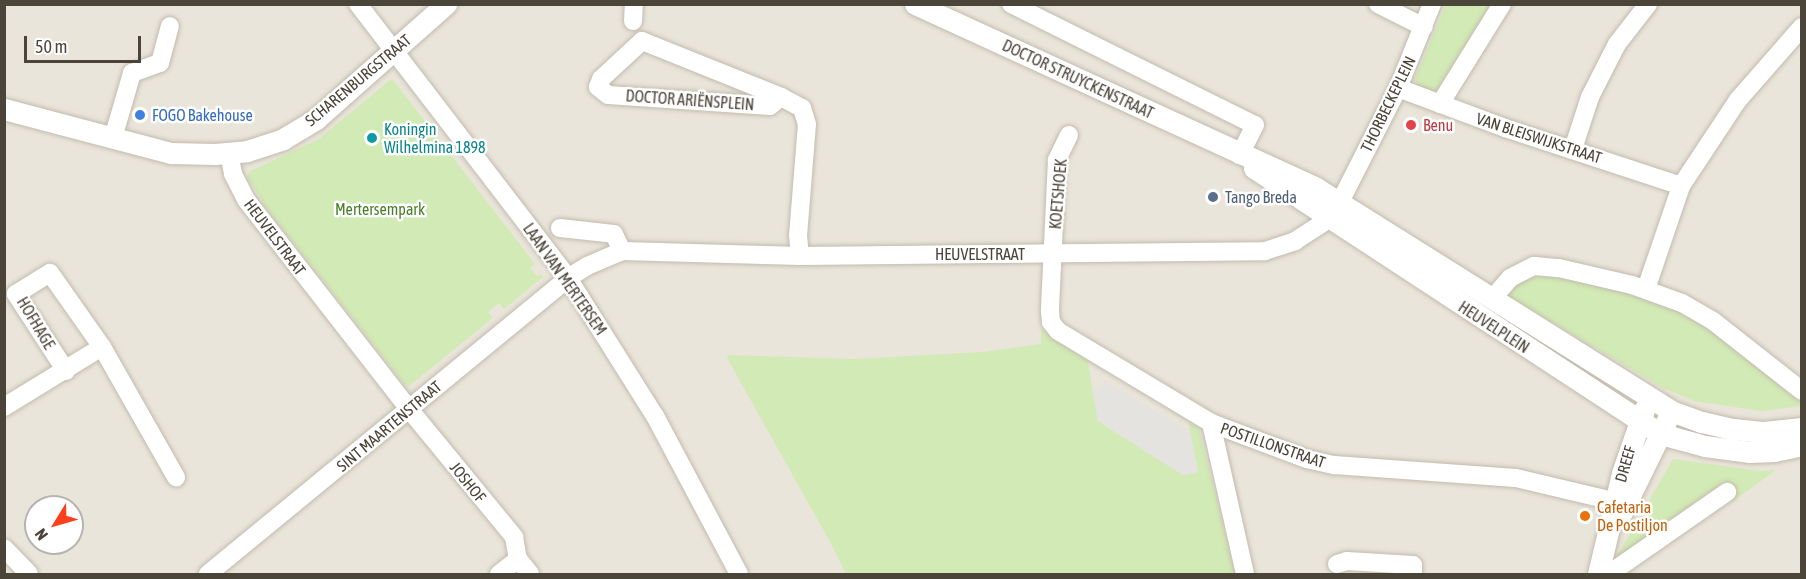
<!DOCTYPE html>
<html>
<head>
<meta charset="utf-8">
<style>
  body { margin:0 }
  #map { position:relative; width:1806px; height:579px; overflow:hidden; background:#f6f3ec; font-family:"Asap Condensed",sans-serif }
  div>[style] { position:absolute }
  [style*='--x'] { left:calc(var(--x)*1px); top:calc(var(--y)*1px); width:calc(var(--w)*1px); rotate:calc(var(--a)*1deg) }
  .residential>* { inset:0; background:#eae5da }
  .green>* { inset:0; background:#d2eab5 }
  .parking>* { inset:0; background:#e5e3e0 }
  .roads { filter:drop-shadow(0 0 2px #c2bbae) drop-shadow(0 0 2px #c2bbae) }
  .minor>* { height:18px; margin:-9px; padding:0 9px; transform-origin:9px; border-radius:9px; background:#fff }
  .tertiary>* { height:21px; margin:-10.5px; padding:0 10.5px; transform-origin:10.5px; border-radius:10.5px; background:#fff }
  .dots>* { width:16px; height:16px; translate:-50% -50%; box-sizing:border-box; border:3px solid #fff; border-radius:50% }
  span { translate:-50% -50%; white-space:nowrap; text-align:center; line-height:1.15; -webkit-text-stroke:5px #fff; paint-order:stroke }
  .street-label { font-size:16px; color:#4b4439 }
  .shop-label { font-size:16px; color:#366cbe }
  .left { translate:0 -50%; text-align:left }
  .health-label { font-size:16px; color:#be3a42 }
  .culture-label { font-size:16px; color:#0d838f }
  .service-label { font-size:16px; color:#4e5e75 }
  .park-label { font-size:16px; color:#4a7f2a }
  .food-label { font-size:16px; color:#c56008 }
  .frame { position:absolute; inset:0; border:6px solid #4b4439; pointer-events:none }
  .north { position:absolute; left:24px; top:495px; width:60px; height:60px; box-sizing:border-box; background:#fff; border:2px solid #b7b4b0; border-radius:50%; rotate:233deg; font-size:16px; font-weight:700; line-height:24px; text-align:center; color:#4b4439 }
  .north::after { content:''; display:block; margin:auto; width:21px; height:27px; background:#fc3f1d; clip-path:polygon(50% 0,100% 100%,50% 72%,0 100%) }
  .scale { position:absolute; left:24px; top:36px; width:117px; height:27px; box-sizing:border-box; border:3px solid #4b4439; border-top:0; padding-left:8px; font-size:18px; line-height:21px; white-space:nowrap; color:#4b4439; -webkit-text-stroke:4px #fff; paint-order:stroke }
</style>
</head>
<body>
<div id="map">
  <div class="residential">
    <div style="clip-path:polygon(evenodd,4px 5px,1801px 5px,1801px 574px,7px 574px,4px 571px,4px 5px,36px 507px,72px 507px,72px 543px,36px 543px,36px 507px)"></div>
  </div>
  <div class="green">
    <div style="clip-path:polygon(1446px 5px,1491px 5px,1437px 93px,1417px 87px,1415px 78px)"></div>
    <div style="clip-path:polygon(390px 80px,394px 81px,535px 264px,530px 268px,537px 276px,541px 274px,543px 277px,504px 309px,499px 303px,488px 312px,493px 318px,409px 386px,404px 384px,265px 206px,247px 177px,250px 171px,319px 139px)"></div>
    <div style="clip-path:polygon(1531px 271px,1618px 284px,1679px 306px,1801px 399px,1801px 406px,1761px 411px,1694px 401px,1663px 388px,1503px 293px)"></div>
    <div style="clip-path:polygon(1041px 329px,1087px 357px,1098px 421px,1183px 475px,1198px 472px,1188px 421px,1199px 428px,1235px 574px,846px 574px,829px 540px,727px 358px,728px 355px,854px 359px,983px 352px,1041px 344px)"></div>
    <div style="clip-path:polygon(1673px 459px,1759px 471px,1776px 470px,1732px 502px,1723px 488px,1612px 565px)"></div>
  </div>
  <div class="parking">
    <div style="clip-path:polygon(1104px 380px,1190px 431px,1198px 472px,1183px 475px,1098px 421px,1092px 387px,1098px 391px)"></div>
  </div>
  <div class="roads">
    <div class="minor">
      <div style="--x:358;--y:4;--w:345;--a:52.5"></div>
      <div style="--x:568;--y:278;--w:163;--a:57.8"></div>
      <div style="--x:655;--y:416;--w:179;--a:62"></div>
      <div style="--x:1011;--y:4;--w:272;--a:26.4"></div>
      <div style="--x:1255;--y:125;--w:34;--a:117"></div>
      <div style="--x:1378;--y:4;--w:51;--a:26.6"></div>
      <div style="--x:633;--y:21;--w:17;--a:-87"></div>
      <div style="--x:1398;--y:88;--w:114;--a:20.5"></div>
      <div style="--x:1505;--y:128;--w:185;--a:18.2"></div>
      <div style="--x:781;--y:97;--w:14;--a:141"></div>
      <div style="--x:770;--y:106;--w:162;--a:-176.1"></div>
      <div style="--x:608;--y:95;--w:13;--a:-141"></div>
      <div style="--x:598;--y:87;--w:9;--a:-69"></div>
      <div style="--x:601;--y:79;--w:56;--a:-42.8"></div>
      <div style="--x:642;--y:41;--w:150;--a:21.9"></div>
      <div style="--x:781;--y:97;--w:24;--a:28"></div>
      <div style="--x:802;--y:108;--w:17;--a:73"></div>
      <div style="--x:807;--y:124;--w:111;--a:94.6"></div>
      <div style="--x:798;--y:235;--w:21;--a:85"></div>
      <div style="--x:1440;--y:104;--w:118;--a:-58.2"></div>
      <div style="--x:1069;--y:135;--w:28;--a:116"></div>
      <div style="--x:1057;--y:160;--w:151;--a:92.7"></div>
      <div style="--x:1050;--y:311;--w:11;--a:85"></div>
      <div style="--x:1051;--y:322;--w:11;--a:52"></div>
      <div style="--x:1058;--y:331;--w:179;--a:31"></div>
      <div style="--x:1211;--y:423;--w:103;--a:20.6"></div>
      <div style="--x:1307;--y:459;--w:28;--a:13"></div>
      <div style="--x:1334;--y:465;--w:182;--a:4.1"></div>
      <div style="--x:1516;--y:478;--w:113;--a:13.3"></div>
      <div style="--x:113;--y:138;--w:68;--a:-73.7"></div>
      <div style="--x:132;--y:73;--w:30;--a:-20"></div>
      <div style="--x:160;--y:63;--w:38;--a:-75"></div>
      <div style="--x:1573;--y:149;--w:55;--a:-71.9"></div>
      <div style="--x:1590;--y:97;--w:59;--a:-63"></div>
      <div style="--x:1617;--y:44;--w:51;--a:-52.2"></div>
      <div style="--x:229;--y:153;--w:21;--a:79"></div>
      <div style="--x:233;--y:174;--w:30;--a:63"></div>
      <div style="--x:247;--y:201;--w:264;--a:52.1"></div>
      <div style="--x:409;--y:409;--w:166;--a:50.6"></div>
      <div style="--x:514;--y:537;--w:22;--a:80"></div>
      <div style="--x:518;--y:559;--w:19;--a:51"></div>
      <div style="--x:1340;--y:202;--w:128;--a:-63"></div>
      <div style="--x:1398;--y:88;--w:91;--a:-68"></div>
      <div style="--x:560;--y:228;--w:54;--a:6.3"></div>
      <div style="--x:614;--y:234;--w:19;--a:65"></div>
      <div style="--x:1646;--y:289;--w:109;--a:-71.2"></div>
      <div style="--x:1681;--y:186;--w:103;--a:-56.5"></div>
      <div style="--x:1738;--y:100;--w:97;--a:-48.8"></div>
      <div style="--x:1492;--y:299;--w:28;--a:-49"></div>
      <div style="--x:1510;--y:278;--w:27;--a:-27"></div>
      <div style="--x:1534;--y:266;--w:25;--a:5"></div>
      <div style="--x:1559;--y:268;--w:75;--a:13.1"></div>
      <div style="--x:1632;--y:285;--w:53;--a:19.8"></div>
      <div style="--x:1682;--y:303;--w:36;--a:30"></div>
      <div style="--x:1713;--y:321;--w:113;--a:38.2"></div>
      <div style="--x:66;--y:371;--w:92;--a:-123"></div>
      <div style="--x:16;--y:294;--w:40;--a:-32"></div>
      <div style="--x:50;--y:273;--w:90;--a:54.9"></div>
      <div style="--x:102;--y:347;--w:150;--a:60.4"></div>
      <div style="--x:4;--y:407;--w:115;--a:-31.5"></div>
      <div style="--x:1211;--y:423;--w:155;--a:77.3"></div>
      <div style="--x:4;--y:548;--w:36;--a:46"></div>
      <div style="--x:1337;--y:564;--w:10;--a:-17"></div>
      <div style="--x:1347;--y:561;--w:66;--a:3.5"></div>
      <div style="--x:1413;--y:565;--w:9;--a:90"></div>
      <div style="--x:208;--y:574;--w:466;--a:-39.4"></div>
      <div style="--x:568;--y:278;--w:22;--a:-32"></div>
      <div style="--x:587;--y:266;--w:38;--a:-23"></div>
      <div style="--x:622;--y:251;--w:178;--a:1.6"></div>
      <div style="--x:800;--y:256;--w:465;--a:-0.6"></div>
      <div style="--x:1265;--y:251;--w:32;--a:-18"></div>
      <div style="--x:1295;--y:241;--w:40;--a:-32.9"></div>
      <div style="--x:499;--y:574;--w:24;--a:-38"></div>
      <div style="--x:1609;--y:574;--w:144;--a:-34.8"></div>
    </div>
    <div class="tertiary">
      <div style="--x:915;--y:4;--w:441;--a:24.6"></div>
      <div style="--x:1316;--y:188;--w:419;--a:32.1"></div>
      <div style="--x:1671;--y:411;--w:33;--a:20"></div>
      <div style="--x:1702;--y:422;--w:32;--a:13"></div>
      <div style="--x:1733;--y:429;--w:31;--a:6"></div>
      <div style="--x:1764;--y:432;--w:38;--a:-6"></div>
      <div style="--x:4;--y:109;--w:173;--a:14.8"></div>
      <div style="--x:171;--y:153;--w:44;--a:1.3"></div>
      <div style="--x:215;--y:154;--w:32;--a:-5"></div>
      <div style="--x:247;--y:151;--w:38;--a:-18"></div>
      <div style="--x:283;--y:139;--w:39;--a:-31"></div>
      <div style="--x:316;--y:119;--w:174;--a:-41.5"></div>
      <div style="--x:1254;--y:168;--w:486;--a:33.2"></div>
      <div style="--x:1661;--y:434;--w:46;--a:15.3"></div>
      <div style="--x:1705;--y:446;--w:44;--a:7.8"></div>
      <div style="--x:1749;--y:452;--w:25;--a:-2"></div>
      <div style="--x:1774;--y:451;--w:29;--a:-12"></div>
      <div style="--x:1619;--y:518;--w:107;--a:-63.9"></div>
      <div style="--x:1598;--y:574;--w:104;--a:-76.6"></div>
      <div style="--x:1622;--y:473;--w:67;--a:-70.8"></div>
    </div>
  </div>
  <div class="dots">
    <div style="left:140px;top:115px;background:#3f7fe0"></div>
    <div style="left:1411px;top:125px;background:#e0444e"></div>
    <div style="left:372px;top:138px;background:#0f9aa8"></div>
    <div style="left:1213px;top:197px;background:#5c6f8a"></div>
    <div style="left:1585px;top:516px;background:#e8710a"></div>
  </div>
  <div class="street-label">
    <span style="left:1078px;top:79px;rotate:25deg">DOCTOR STRUYCKENSTRAAT</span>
    <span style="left:358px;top:80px;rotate:-40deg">SCHARENBURGSTRAAT</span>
    <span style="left:690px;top:100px;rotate:4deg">DOCTOR ARIËNSPLEIN</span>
    <span style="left:1388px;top:104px;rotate:-64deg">THORBECKEPLEIN</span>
    <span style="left:1539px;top:138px;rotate:18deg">VAN BLEISWIJKSTRAAT</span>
    <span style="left:1058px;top:194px;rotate:-85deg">KOETSHOEK</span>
    <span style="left:275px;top:237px;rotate:53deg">HEUVELSTRAAT</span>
    <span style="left:980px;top:254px">HEUVELSTRAAT</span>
    <span style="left:565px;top:279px;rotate:55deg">LAAN VAN MERTERSEM</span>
    <span style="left:36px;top:323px;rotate:59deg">HOFHAGE</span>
    <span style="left:1494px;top:327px;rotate:33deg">HEUVELPLEIN</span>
    <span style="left:389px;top:426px;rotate:-40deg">SINT MAARTENSTRAAT</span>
    <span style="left:1273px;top:445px;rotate:19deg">POSTILLONSTRAAT</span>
    <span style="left:1625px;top:464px;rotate:-74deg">DREEF</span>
    <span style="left:468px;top:482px;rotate:51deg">JOSHOF</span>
  </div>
  <div class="shop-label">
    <span class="left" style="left:152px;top:115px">FOGO Bakehouse</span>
  </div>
  <div class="health-label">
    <span class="left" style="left:1423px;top:125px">Benu</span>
  </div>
  <div class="culture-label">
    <span class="left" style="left:384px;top:138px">Koningin<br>Wilhelmina 1898</span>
  </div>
  <div class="service-label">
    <span class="left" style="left:1225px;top:197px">Tango Breda</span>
  </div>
  <div class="park-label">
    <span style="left:380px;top:209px">Mertersempark</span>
  </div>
  <div class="food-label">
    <span class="left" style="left:1597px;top:516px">Cafetaria<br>De Postiljon</span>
  </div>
  <div class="frame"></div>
  <div class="north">N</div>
  <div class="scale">50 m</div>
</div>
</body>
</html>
